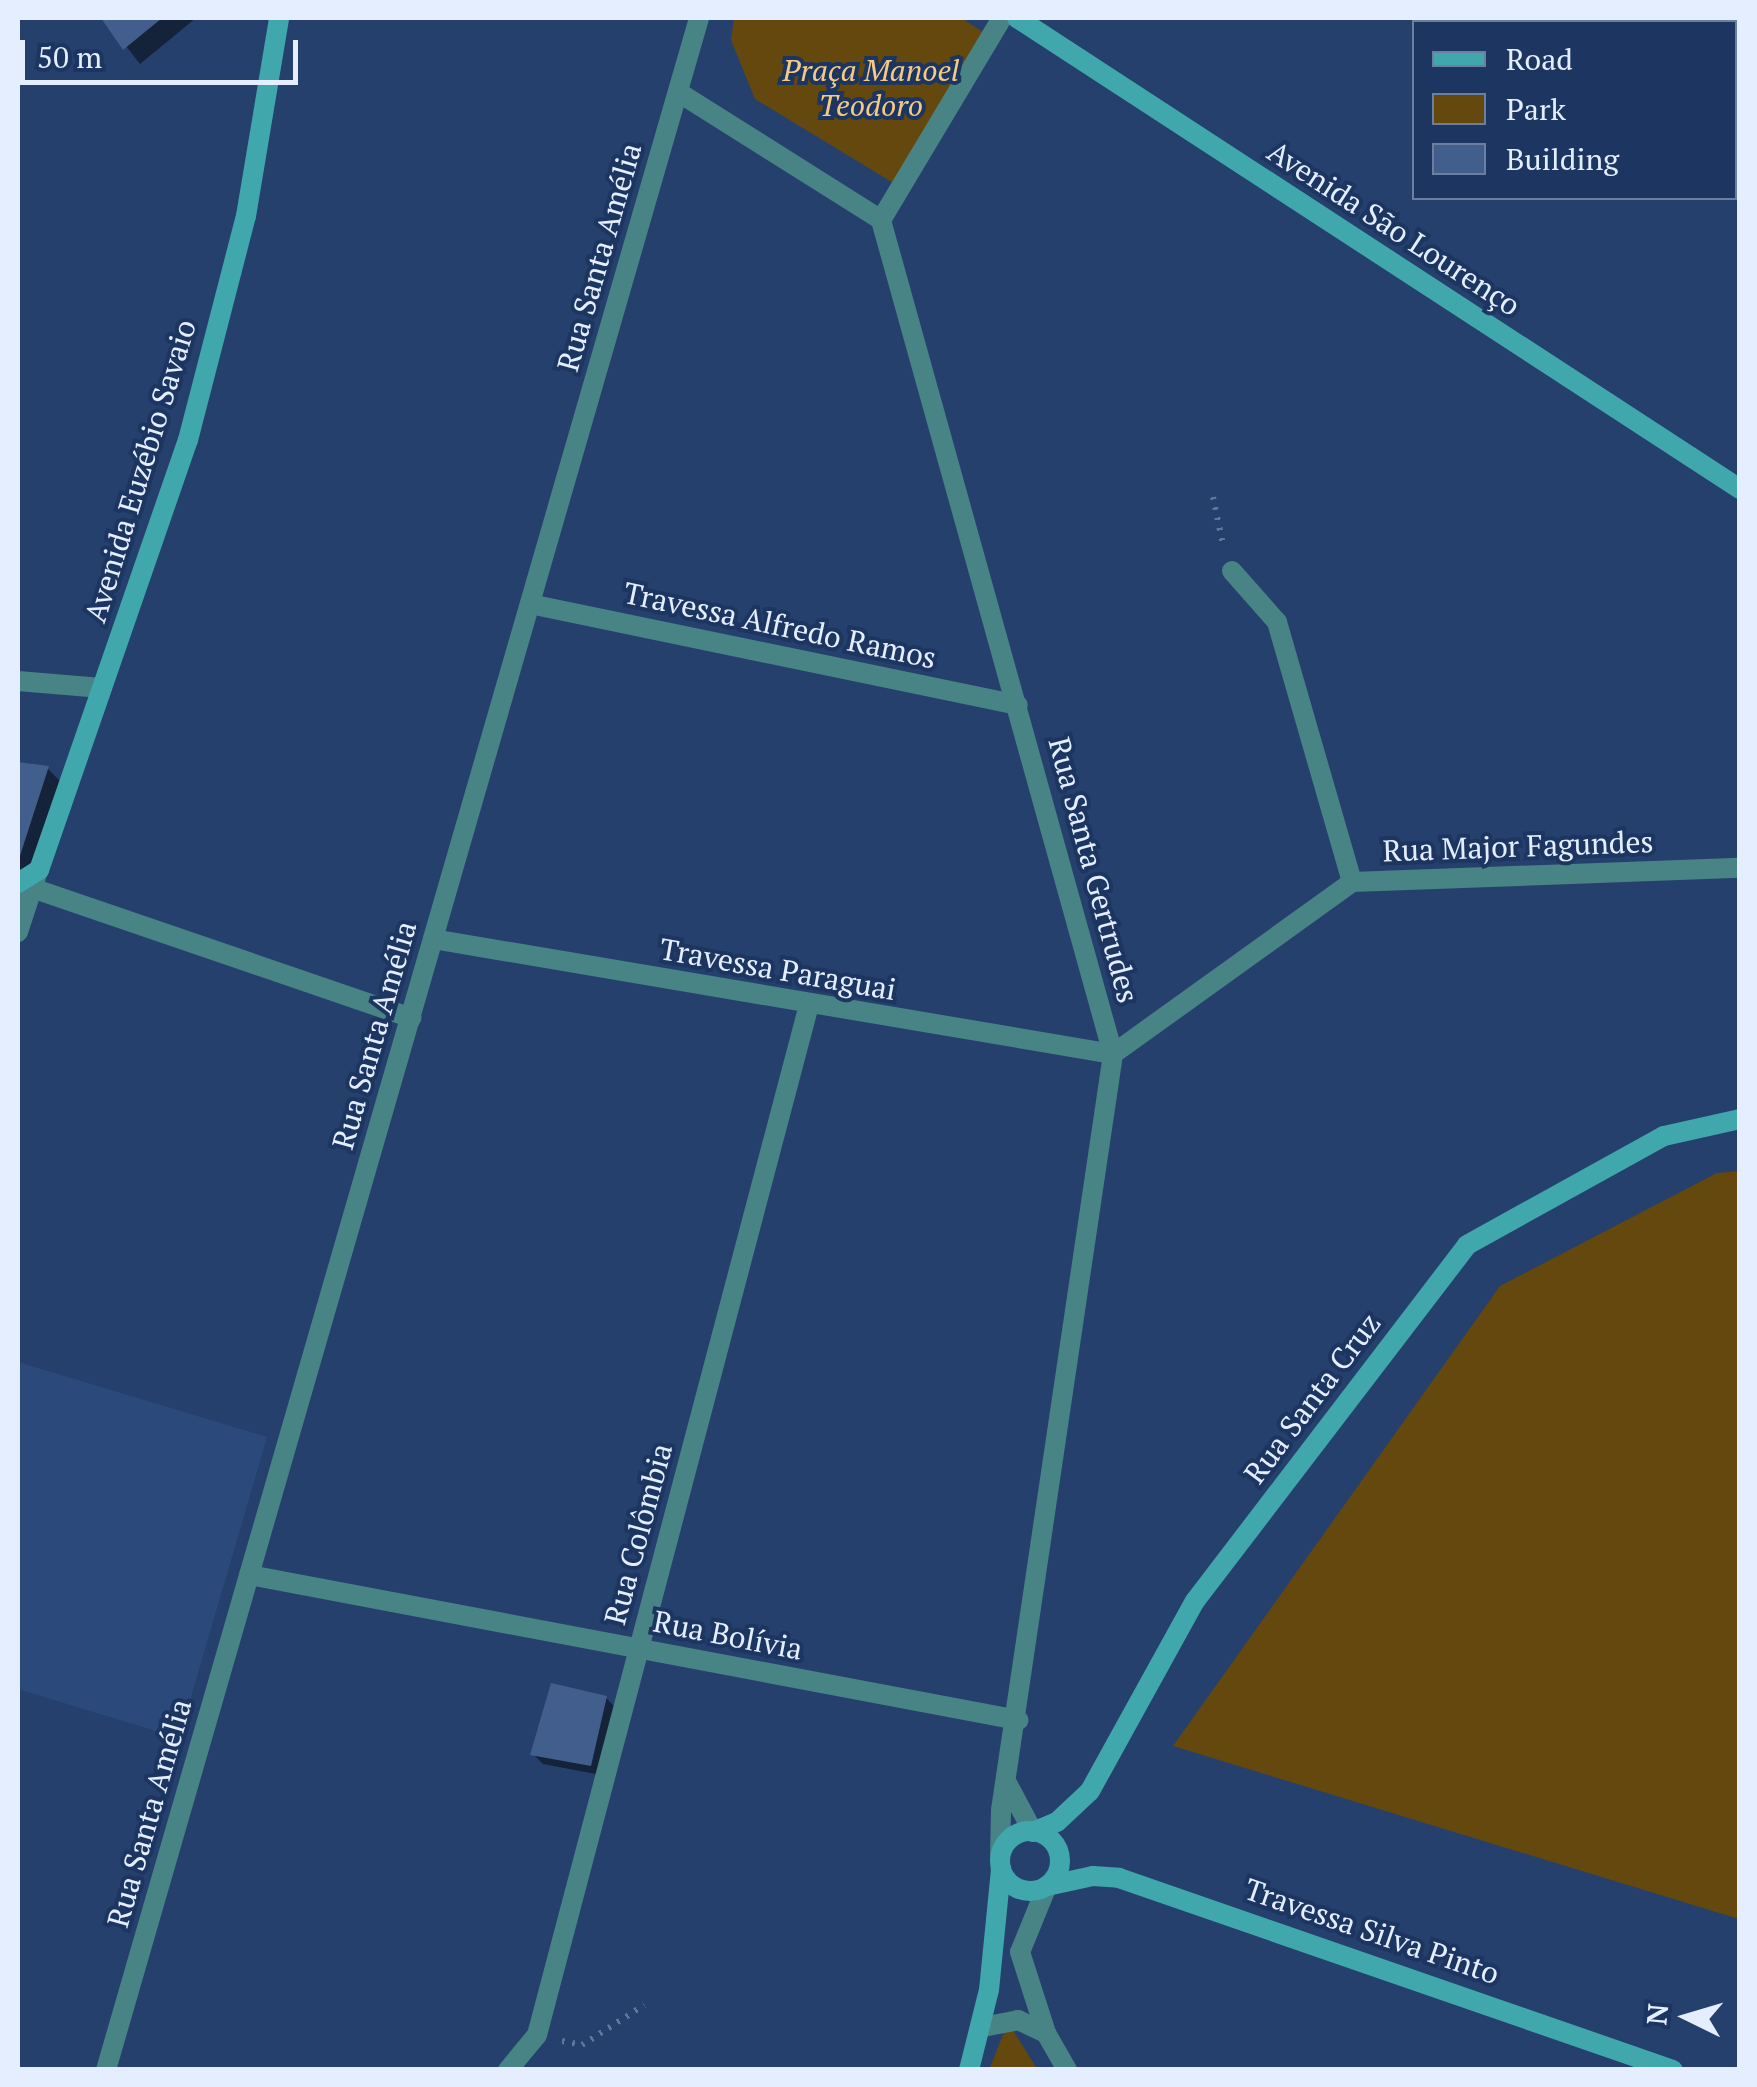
<!DOCTYPE html>
<html>
<head>
<meta charset="utf-8">
<style>
  body { margin:0 }
  #map { position:relative; width:1757px; height:2087px; overflow:hidden; background:#26406d; font-family:"PT Serif",serif }
  div>[style] { position:absolute }
  [style*='--x'] { left:calc(var(--x)*1px); top:calc(var(--y)*1px); width:calc(var(--w)*1px); rotate:calc(var(--a)*1deg) }
  .built>* { inset:0; background:#2c497c }
  .green>* { inset:0; background:#64480d }
  .shadow>* { inset:0; background:#0007 }
  .stream>* { height:11px; margin:-5.5px; padding:0 5.5px; transform-origin:5.5px; border-radius:5.5px; background:#01235c }
  .building>* { inset:0; background:#425e8d }
  .path>* { height:6px; margin-top:-3px; transform-origin:0; background:repeating-linear-gradient(90deg,#60769a 0 2.5px,transparent 0 10.5px) }
  .street>* { height:20px; margin:-10px; padding:0 10px; transform-origin:10px; border-radius:10px; background:#488386 }
  .secondary>* { height:20px; margin:-10px; padding:0 10px; transform-origin:10px; border-radius:10px; background:#40a7ad }
  .secondary>.ring { margin:-10px; padding:0; box-sizing:content-box; background:none; border:20px solid #40a7ad; border-radius:50% }
  span { translate:-50% -50%; white-space:nowrap; text-align:center; line-height:1.15; -webkit-text-stroke:8px #1c3561; paint-order:stroke }
  .park-label { font-size:30px; color:#f5cb84; font-style:italic }
  .street-label { font-size:30px; color:#e4eefe }
  .frame { position:absolute; inset:0; border:20px solid #e4eefe; pointer-events:none }
  .legend { position:absolute; left:1412px; top:20px; width:325px; height:180px; box-sizing:border-box; background:#1c3561; border:2px solid #6c7fa0; margin:0; padding:12px 18px; list-style:none; font-size:30px; color:#e4eefe }
  .legend li { display:flex; align-items:center; gap:20px; height:50px }
  .legend b { width:50px; border:2px solid #6c7fa0 }
  .north { position:absolute; left:1637px; top:1967px; width:100px; height:100px; -webkit-text-stroke:8px #1c3561; paint-order:stroke; rotate:275deg; font-size:28px; font-weight:700; line-height:40px; text-align:center; color:#e4eefe }
  .north::after { content:''; display:block; margin:auto; width:35px; height:45px; background:#e4eefe; clip-path:polygon(50% 0,100% 100%,50% 72%,0 100%) }
  .scale { position:absolute; left:20px; top:40px; width:278px; height:45px; box-sizing:border-box; border:5px solid #e4eefe; border-top:0; padding-left:12px; font-size:30px; line-height:35px; white-space:nowrap; color:#e4eefe; -webkit-text-stroke:8px #1c3561; paint-order:stroke }
</style>
</head>
<body>
<div id="map">
  <div class="built">
    <div style="clip-path:polygon(18px 1362px,267px 1437px,179px 1738px,18px 1689px)"></div>
  </div>
  <div class="green">
    <div style="clip-path:polygon(734px 18px,961px 18px,983px 32px,895px 184px,755px 99px,731px 40px)"></div>
    <div style="clip-path:polygon(1739px 1171px,1739px 1919px,1173px 1746px,1500px 1286px,1717px 1173px)"></div>
    <div style="clip-path:polygon(1008px 2022px,1037px 2069px,989px 2070px)"></div>
  </div>
  <div class="shadow">
    <div style="clip-path:polygon(104px 18px,196px 18px,140px 64px)"></div>
    <div style="clip-path:polygon(18px 765px,48px 769px,69px 790px,39px 882px,18px 886px)"></div>
    <div style="clip-path:polygon(606px 1698px,616px 1708px,601px 1775px,543px 1764px,533px 1754px)"></div>
  </div>
  <div class="stream">
    <div style="--x:1736;--y:18;--w:4;--a:27"></div>
  </div>
  <div class="building">
    <div style="clip-path:polygon(101px 18px,162px 18px,123px 50px)"></div>
    <div style="clip-path:polygon(18px 762px,49px 766px,18px 862px)"></div>
    <div style="clip-path:polygon(551px 1683px,607px 1696px,591px 1766px,530px 1755px)"></div>
  </div>
  <div class="path">
    <div style="--x:1213;--y:497;--w:49;--a:78.2"></div>
    <div style="--x:562;--y:2041;--w:20;--a:11"></div>
    <div style="--x:582;--y:2045;--w:74;--a:-32.8"></div>
  </div>
  <div class="street">
    <div style="--x:678;--y:92;--w:240;--a:32.2"></div>
    <div style="--x:1232;--y:571;--w:68;--a:48.6"></div>
    <div style="--x:1277;--y:622;--w:271;--a:73.9"></div>
    <div style="--x:530;--y:604;--w:498;--a:11.7"></div>
    <div style="--x:18;--y:681;--w:84;--a:4.8"></div>
    <div style="--x:32;--y:888;--w:401;--a:18.9"></div>
    <div style="--x:18;--y:932;--w:58;--a:-71.9"></div>
    <div style="--x:433;--y:939;--w:690;--a:9.6"></div>
    <div style="--x:1113;--y:1054;--w:294;--a:-35.7"></div>
    <div style="--x:1352;--y:882;--w:388;--a:-2.1"></div>
    <div style="--x:249;--y:1575;--w:783;--a:10.68"></div>
    <div style="--x:1008;--y:1785;--w:53;--a:62"></div>
    <div style="--x:1000;--y:1858;--w:48;--a:-88.8"></div>
    <div style="--x:1001;--y:1810;--w:764;--a:-81.57"></div>
    <div style="--x:1113;--y:1054;--w:866;--a:-105.55"></div>
    <div style="--x:881;--y:220;--w:235;--a:-59.1"></div>
    <div style="--x:1047;--y:1886;--w:71;--a:112.2"></div>
    <div style="--x:1020;--y:1952;--w:85;--a:72.2"></div>
    <div style="--x:1046;--y:2033;--w:43;--a:60.4"></div>
    <div style="--x:983;--y:2027;--w:36;--a:-11"></div>
    <div style="--x:1018;--y:2020;--w:31;--a:25"></div>
    <div style="--x:106;--y:2070;--w:2136;--a:-73.88"></div>
    <div style="--x:508;--y:2070;--w:45;--a:-50.4"></div>
    <div style="--x:537;--y:2035;--w:1065;--a:-75.21"></div>
  </div>
  <div class="secondary">
    <div style="--x:1017;--y:18;--w:863;--a:33.08"></div>
    <div style="--x:18;--y:883;--w:25;--a:-32"></div>
    <div style="--x:39;--y:870;--w:455;--a:-70.9"></div>
    <div style="--x:188;--y:440;--w:231;--a:-75.5"></div>
    <div style="--x:246;--y:216;--w:201;--a:-80.5"></div>
    <div class="ring" style="left:1000px;top:1831px;width:40px;height:40px"></div>
    <div style="--x:1033;--y:1832;--w:26;--a:-23"></div>
    <div style="--x:1057;--y:1822;--w:45;--a:-43.2"></div>
    <div style="--x:1090;--y:1791;--w:217;--a:-61.1"></div>
    <div style="--x:1195;--y:1601;--w:448;--a:-52.6"></div>
    <div style="--x:1467;--y:1245;--w:225;--a:-29"></div>
    <div style="--x:1664;--y:1136;--w:78;--a:-12.6"></div>
    <div style="--x:1047;--y:1886;--w:47;--a:-12.3"></div>
    <div style="--x:1093;--y:1876;--w:26;--a:4"></div>
    <div style="--x:1119;--y:1878;--w:586;--a:19.11"></div>
    <div style="--x:969;--y:2070;--w:82;--a:-76"></div>
    <div style="--x:989;--y:1990;--w:122;--a:-84.3"></div>
  </div>
  <div class="park-label">
    <span style="left:871px;top:87px">Praça Manoel<br>Teodoro</span>
  </div>
  <div class="street-label">
    <span style="left:1394px;top:228px;rotate:33deg">Avenida São Lourenço</span>
    <span style="left:599px;top:257px;rotate:-74deg">Rua Santa Amélia</span>
    <span style="left:140px;top:471px;rotate:-73deg">Avenida Euzébio Savaio</span>
    <span style="left:780px;top:625px;rotate:12deg">Travessa Alfredo Ramos</span>
    <span style="left:1518px;top:846px;rotate:-2deg">Rua Major Fagundes</span>
    <span style="left:1094px;top:870px;rotate:75deg">Rua Santa Gertrudes</span>
    <span style="left:778px;top:969px;rotate:10deg">Travessa Paraguai</span>
    <span style="left:374px;top:1035px;rotate:-74deg">Rua Santa Amélia</span>
    <span style="left:1312px;top:1398px;rotate:-53deg">Rua Santa Cruz</span>
    <span style="left:638px;top:1534px;rotate:-75deg">Rua Colômbia</span>
    <span style="left:728px;top:1635px;rotate:11deg">Rua Bolívia</span>
    <span style="left:149px;top:1813px;rotate:-74deg">Rua Santa Amélia</span>
    <span style="left:1372px;top:1931px;rotate:19deg">Travessa Silva Pinto</span>
  </div>
  <div class="frame"></div>
  <ul class="legend">
  <li><b style="height:12px;background:#40a7ad"></b>Road</li>
  <li><b style="height:28px;background:#64480d"></b>Park</li>
  <li><b style="height:28px;background:#425e8d"></b>Building</li>
  </ul>
  <div class="north">N</div>
  <div class="scale">50 m</div>
</div>
</body>
</html>
